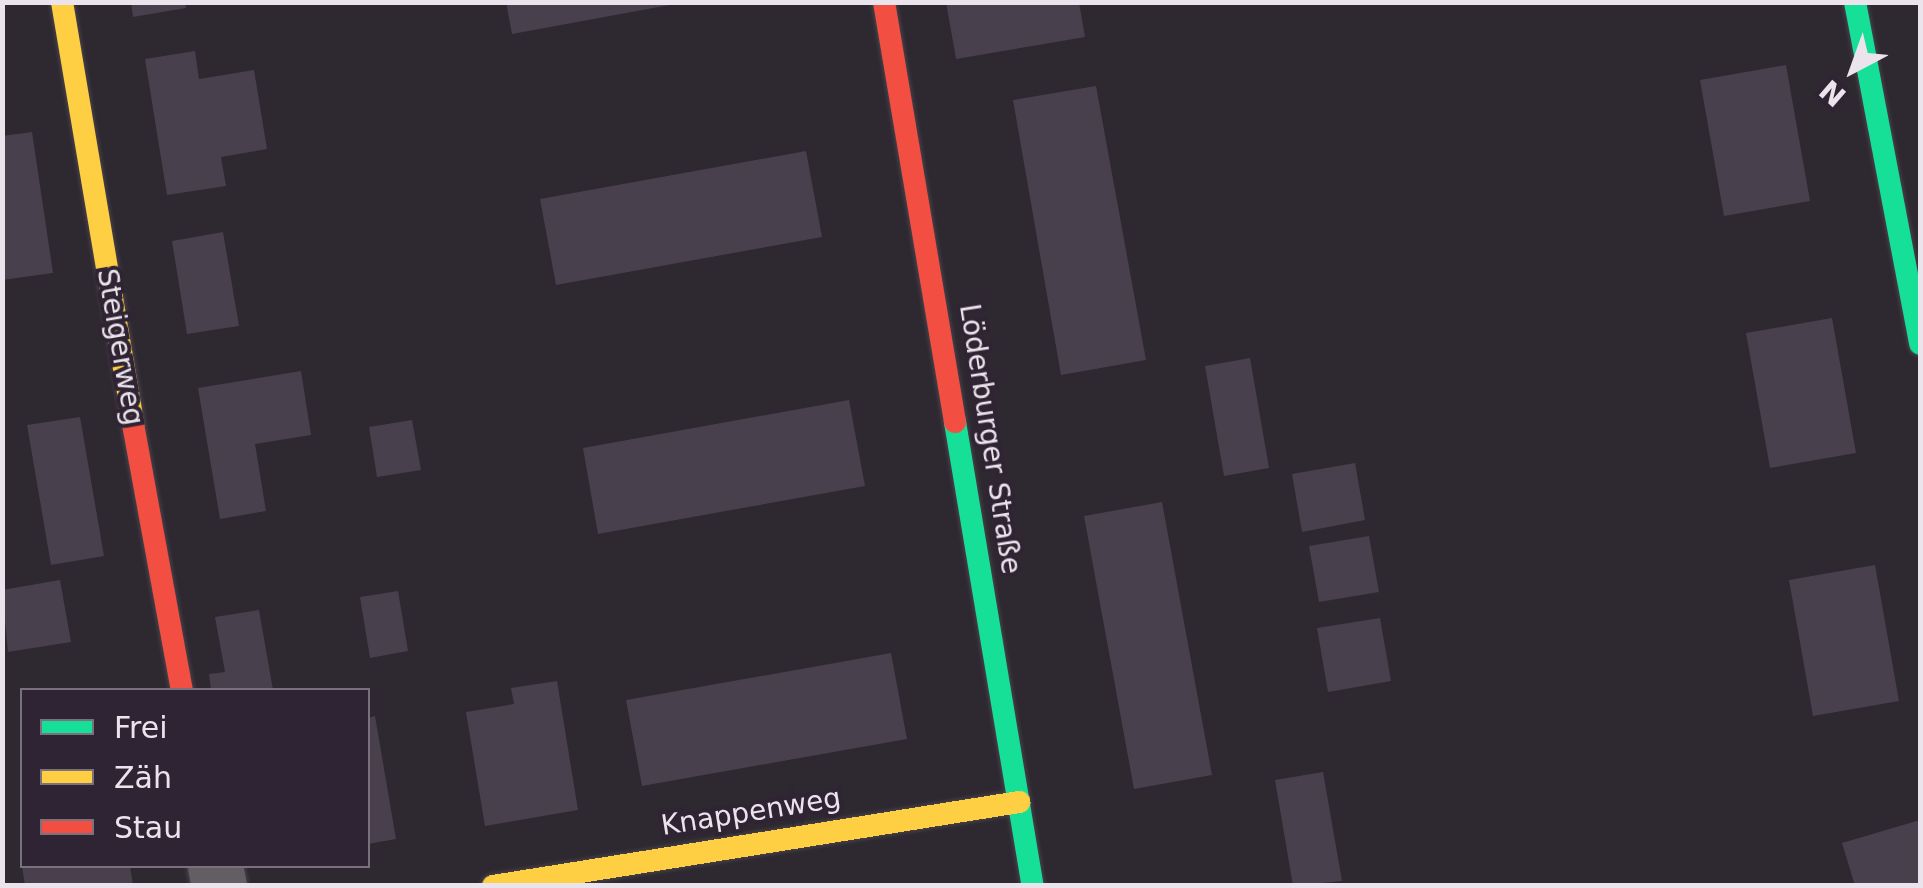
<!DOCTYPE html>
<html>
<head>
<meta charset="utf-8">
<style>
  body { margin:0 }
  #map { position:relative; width:1923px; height:888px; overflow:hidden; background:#2e2830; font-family:"DejaVu Sans",sans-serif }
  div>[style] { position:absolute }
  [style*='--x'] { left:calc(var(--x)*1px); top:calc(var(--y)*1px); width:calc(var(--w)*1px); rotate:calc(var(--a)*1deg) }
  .building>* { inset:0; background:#48404c }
  .roads { filter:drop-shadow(0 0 2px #49434b) drop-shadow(0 0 2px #49434b) }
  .street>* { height:55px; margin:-27.5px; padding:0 27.5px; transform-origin:27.5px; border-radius:27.5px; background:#635e64 }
  .fast>* { height:22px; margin:-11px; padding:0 11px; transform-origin:11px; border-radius:11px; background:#16e098 }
  .slow>* { height:22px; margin:-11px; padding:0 11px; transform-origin:11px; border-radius:11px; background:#ffcf43 }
  .jam>* { height:22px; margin:-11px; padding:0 11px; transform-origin:11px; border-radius:11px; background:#f24e42 }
  span { translate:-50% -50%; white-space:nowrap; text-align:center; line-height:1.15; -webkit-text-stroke:8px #2f2433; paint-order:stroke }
  .street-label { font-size:28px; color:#ebe4ed }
  .frame { position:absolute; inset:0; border:5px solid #ebe4ed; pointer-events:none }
  .legend { position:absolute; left:20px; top:688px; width:350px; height:180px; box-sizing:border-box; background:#2f2433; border:2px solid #7a717d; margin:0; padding:12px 18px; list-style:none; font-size:30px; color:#ebe4ed }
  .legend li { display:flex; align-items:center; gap:20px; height:50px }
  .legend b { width:50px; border:2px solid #7a717d }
  .north { position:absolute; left:1803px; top:20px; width:100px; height:100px; -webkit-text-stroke:8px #2f2433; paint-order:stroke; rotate:221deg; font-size:28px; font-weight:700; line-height:40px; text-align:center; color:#ebe4ed }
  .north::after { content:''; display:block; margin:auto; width:35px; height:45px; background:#ebe4ed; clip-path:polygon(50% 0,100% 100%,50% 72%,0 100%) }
</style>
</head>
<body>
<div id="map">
  <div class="building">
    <div style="clip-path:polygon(131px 2px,185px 2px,186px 8px,133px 17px)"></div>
    <div style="clip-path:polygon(506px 2px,675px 2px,675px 4px,512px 34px)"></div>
    <div style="clip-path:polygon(946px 2px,1079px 2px,1085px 37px,956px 59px)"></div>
    <div style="clip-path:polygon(195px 51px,199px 79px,254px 70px,267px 149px,221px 157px,226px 186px,167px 195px,145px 59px)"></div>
    <div style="clip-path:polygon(1786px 65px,1810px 201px,1724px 216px,1700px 80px)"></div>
    <div style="clip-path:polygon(1096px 86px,1146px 360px,1061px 375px,1013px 100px)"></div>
    <div style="clip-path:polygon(32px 132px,53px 273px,2px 280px,2px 136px)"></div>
    <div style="clip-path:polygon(806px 151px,822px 237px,556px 285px,540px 199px)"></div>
    <div style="clip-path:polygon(223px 232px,239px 326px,187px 334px,172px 241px)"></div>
    <div style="clip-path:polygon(1832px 318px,1856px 453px,1770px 468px,1746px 333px)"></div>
    <div style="clip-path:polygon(1250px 358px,1269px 468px,1224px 476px,1205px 366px)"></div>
    <div style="clip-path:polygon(301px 371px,311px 435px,255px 444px,266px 511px,220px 519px,198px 388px)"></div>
    <div style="clip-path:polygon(849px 400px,865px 486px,598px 534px,583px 448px)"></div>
    <div style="clip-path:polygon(80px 417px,104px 556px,51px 565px,27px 425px)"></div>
    <div style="clip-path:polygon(412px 420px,421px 470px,377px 477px,369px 427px)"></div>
    <div style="clip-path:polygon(1355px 463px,1365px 520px,1302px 532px,1292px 474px)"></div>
    <div style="clip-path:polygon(1162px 502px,1212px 775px,1134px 789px,1084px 516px)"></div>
    <div style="clip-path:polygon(1369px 536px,1379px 592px,1319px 602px,1309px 546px)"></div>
    <div style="clip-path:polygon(1875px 565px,1899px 701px,1813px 716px,1789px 580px)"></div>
    <div style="clip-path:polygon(60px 580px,71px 642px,8px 652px,2px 590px)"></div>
    <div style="clip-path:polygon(398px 591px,408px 651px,370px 658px,360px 597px)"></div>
    <div style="clip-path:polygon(259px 610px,273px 690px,211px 690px,209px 674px,225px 672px,215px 617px)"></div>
    <div style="clip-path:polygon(1380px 618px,1391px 681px,1328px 692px,1317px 628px)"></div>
    <div style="clip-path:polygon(891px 653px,907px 739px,642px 786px,626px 700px)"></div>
    <div style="clip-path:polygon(557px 681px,578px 810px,485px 826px,466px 712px,514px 704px,511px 688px)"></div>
    <div style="clip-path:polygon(375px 716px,396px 839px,368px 844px,368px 718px)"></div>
    <div style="clip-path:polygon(1323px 772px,1342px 881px,1293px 886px,1275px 780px)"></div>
    <div style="clip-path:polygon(1920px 820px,1920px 886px,1855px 886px,1842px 843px)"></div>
    <div style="clip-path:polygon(22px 866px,130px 866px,133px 886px,25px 886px)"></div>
  </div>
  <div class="roads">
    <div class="street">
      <div style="--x:215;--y:866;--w:20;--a:79"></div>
    </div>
    <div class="fast">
      <div style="--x:1855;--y:2;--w:348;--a:79.2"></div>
      <div style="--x:955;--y:422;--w:471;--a:80.5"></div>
    </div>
    <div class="slow">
      <div style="--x:62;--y:2;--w:428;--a:80.4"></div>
      <div style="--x:493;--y:886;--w:533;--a:-9.07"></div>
    </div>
    <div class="jam">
      <div style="--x:884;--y:2;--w:426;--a:80.4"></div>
      <div style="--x:133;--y:424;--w:270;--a:79.6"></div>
    </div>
  </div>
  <div class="street-label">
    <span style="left:120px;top:347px;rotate:80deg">Steigerweg</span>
    <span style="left:990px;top:439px;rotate:81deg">Löderburger Straße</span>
    <span style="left:751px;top:812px;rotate:-9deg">Knappenweg</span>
  </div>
  <div class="frame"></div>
  <ul class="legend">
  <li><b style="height:12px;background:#16e098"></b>Frei</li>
  <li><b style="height:12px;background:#ffcf43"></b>Zäh</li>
  <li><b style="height:12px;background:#f24e42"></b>Stau</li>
  </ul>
  <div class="north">N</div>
</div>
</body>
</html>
